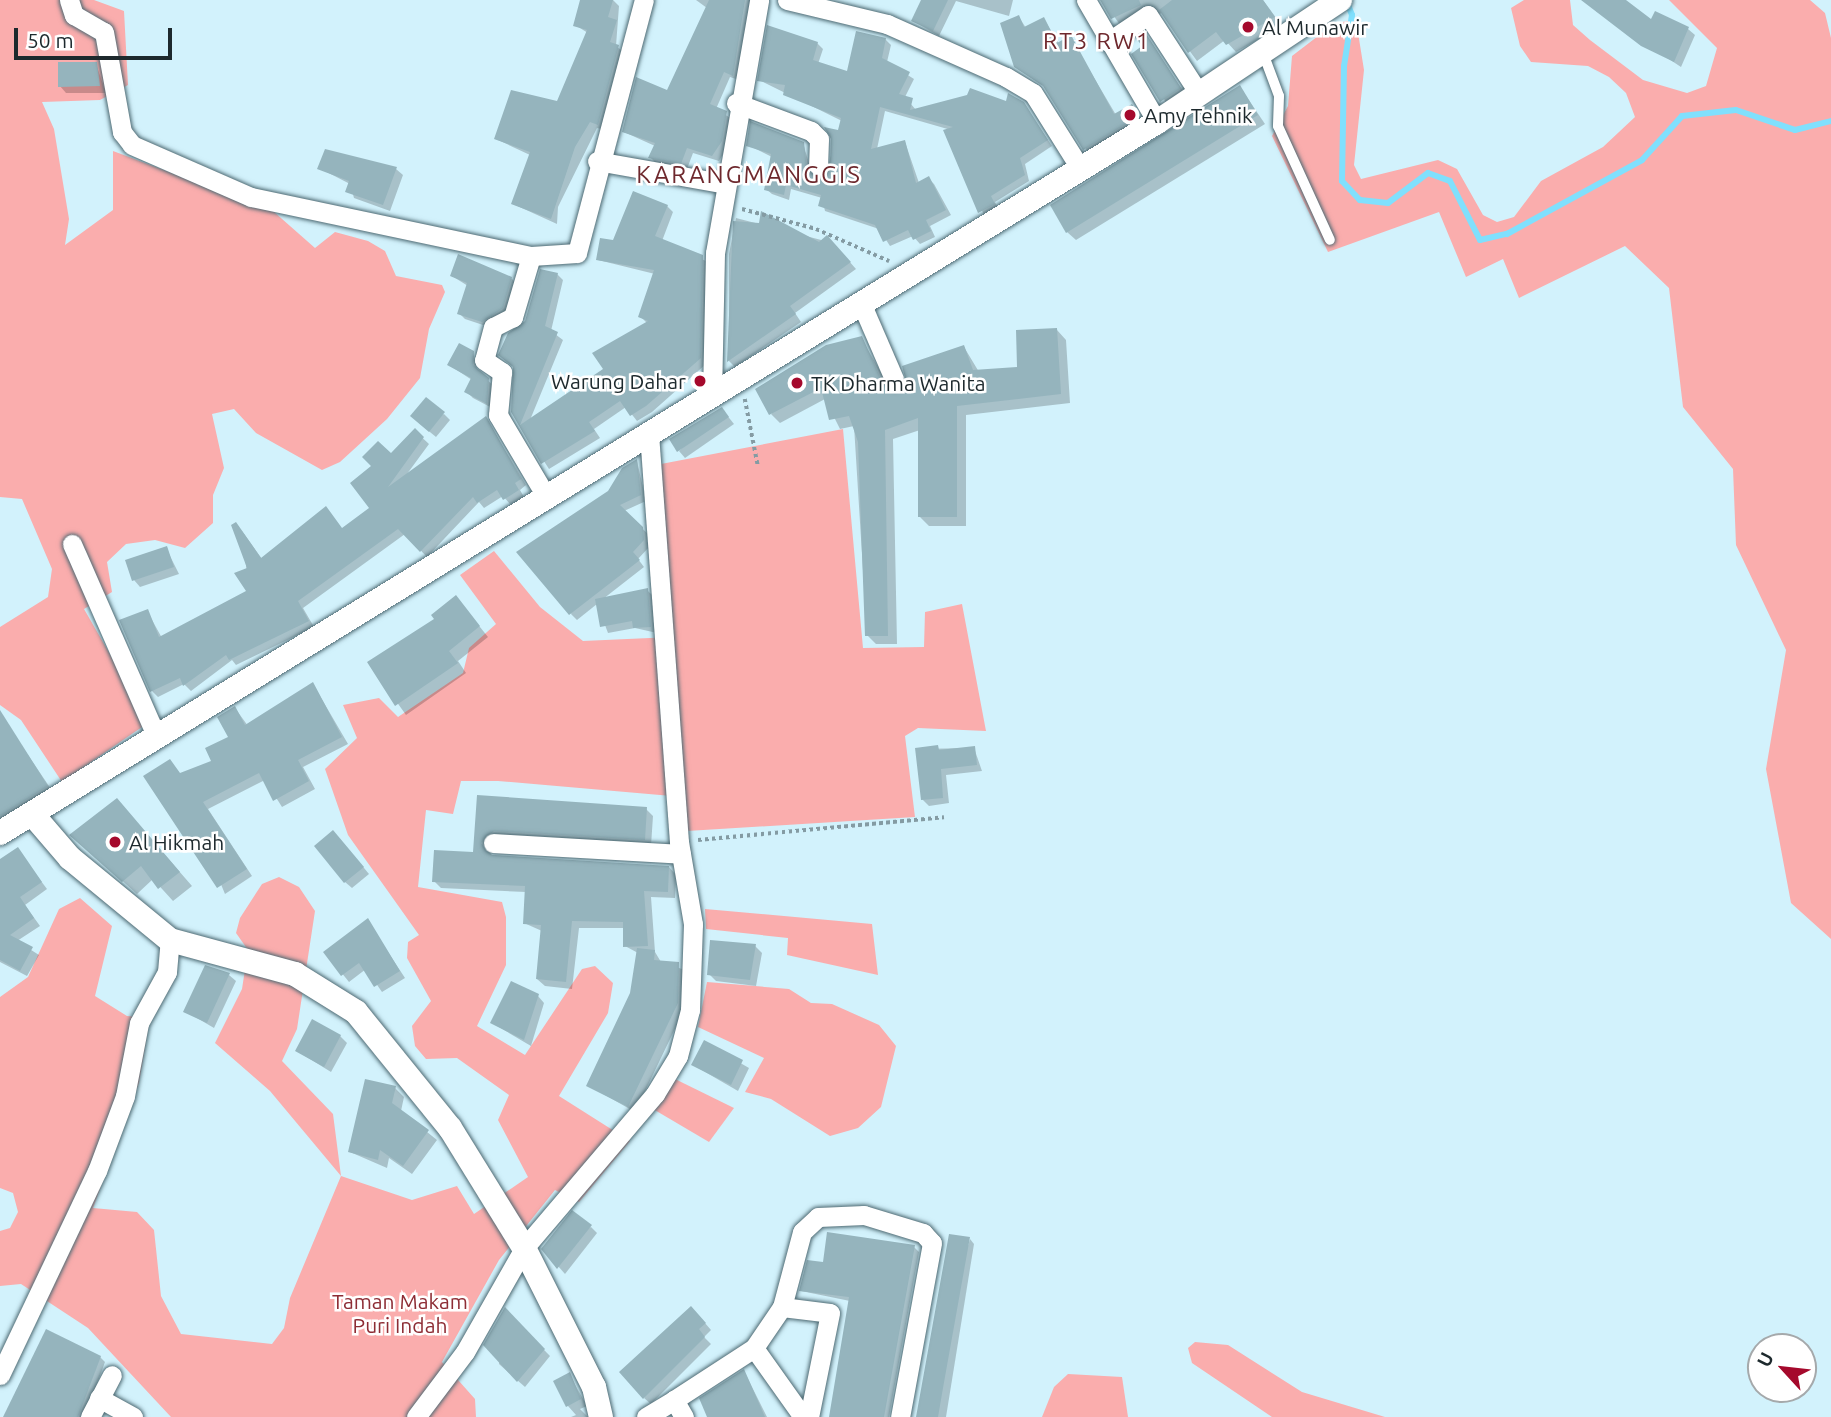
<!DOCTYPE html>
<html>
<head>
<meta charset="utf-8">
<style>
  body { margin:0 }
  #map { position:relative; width:1831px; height:1417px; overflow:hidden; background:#d2f2fc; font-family:Ubuntu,sans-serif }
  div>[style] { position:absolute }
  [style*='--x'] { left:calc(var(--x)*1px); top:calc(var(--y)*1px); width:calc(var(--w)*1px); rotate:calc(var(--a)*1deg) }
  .green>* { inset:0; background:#faadad }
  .shadow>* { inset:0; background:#0003 }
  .stream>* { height:6px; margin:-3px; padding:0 3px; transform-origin:3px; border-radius:3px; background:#80e0fd }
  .building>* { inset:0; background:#95b4bd }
  .path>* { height:3.5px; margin-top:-1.75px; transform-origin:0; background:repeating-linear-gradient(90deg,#849ba3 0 3.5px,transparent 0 7px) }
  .roads { filter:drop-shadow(0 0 2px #4d6972) drop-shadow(0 0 2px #4d6972) }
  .service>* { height:10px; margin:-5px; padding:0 5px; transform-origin:5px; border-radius:5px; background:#fff }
  .minor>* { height:19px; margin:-9.5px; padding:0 9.5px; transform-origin:9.5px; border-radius:9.5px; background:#fff }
  .tertiary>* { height:24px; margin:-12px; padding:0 12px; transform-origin:12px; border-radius:12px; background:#fff }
  .dots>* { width:19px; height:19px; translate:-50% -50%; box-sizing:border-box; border:4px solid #fff; border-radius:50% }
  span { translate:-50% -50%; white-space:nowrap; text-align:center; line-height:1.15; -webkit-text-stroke:5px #fff; paint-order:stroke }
  .poi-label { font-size:21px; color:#1d292d }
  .left { translate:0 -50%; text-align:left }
  .right { translate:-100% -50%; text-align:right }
  .park-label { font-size:21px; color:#8d2d35 }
  .neighbourhood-label { font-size:23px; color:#6e282d; letter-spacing:2px }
  .quarter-label { font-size:24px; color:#6e282d; letter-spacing:2px }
  .north { position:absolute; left:1747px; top:1333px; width:70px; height:70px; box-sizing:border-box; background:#fff; border:2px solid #a5a9ab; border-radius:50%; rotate:297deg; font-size:19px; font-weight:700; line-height:28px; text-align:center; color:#1d292d }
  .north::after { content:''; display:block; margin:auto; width:24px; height:32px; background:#a5092c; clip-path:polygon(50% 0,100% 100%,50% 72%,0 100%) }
  .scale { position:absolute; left:14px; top:28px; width:158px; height:32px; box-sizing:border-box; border:4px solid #1d292d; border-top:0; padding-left:9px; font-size:21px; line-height:24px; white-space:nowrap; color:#1d292d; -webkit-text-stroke:5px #fff; paint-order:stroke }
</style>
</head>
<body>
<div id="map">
  <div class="green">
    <div style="clip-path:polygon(0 0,94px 0,124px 11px,128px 85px,100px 100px,42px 102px,54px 129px,69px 219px,65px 245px,113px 210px,113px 151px,273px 211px,315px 248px,335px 232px,368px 241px,385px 251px,396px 276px,442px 285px,445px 292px,429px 329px,420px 378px,387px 419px,340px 462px,322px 470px,256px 433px,234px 409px,212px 414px,224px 468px,213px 495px,213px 523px,185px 548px,155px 540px,126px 544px,107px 562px,112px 592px,84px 609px,134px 696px,142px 727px,62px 782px,21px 720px,0 705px,0 627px,48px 597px,52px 569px,22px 499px,0 497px)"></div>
    <div style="clip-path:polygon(1524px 0,1570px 0,1573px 25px,1590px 40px,1643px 80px,1687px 93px,1706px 86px,1717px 48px,1669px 0,1810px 0,1825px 13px,1831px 38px,1831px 939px,1791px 903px,1766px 769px,1786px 650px,1736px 545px,1733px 469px,1683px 407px,1669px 288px,1625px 246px,1519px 298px,1503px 259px,1466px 277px,1439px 212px,1328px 252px,1272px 136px,1288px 106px,1292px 56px,1335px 23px,1356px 20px,1364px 70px,1354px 165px,1361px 179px,1438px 160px,1457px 169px,1483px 215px,1497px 222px,1514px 217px,1541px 181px,1603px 147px,1635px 117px,1626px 93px,1609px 77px,1588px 66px,1531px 62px,1520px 46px,1511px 8px)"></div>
    <div style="clip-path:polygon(843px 429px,863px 648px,924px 647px,925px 612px,962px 604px,986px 731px,918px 728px,905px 736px,915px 817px,687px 831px,683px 797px,498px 781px,461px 781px,453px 814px,426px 810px,418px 887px,502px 902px,506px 917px,506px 965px,477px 1026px,525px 1055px,582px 969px,595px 966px,613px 983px,608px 1013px,559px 1096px,630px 1141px,579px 1202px,555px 1190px,499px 1260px,442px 1362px,475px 1399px,476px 1417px,171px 1417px,88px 1328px,21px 1284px,0 1286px,0 1231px,10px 1228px,18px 1212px,13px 1193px,0 1188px,0 997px,28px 977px,59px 909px,80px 898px,112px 926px,95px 996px,127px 1016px,150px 1018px,139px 1083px,93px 1208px,137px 1212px,154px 1230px,161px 1296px,181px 1334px,272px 1344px,284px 1328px,290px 1298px,341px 1176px,270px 1091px,215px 1043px,242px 989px,248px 950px,236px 933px,240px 918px,262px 884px,279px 877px,299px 887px,315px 911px,297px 1029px,282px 1061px,333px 1114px,341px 1176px,412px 1200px,457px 1186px,474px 1214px,528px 1177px,498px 1120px,509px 1095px,457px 1058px,426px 1059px,415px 1046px,412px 1026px,431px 1001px,407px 958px,408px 942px,419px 935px,348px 835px,325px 769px,357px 738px,343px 705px,379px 698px,398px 717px,463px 673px,469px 648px,496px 624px,460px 575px,494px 551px,540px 607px,583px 641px,672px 637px,661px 464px)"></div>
    <div style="clip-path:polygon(705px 909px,872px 924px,878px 975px,787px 955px,788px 938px,706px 929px)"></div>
    <div style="clip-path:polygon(707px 982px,789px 989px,811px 1003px,832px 1004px,879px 1025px,896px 1046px,881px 1107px,858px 1128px,830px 1136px,771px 1099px,745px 1092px,764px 1058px,698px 1027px)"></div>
    <div style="clip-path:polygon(675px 1079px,734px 1108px,709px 1142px,653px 1109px)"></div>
    <div style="clip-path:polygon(1195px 1342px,1228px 1345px,1302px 1392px,1385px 1417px,1272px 1417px,1192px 1363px,1188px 1348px)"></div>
    <div style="clip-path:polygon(1068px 1374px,1122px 1377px,1128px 1417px,1042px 1417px,1054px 1387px)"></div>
  </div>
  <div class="shadow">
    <div style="clip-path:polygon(582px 0,613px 0,619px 6px,616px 46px,625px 53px,605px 130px,597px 128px,558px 207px,557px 224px,513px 204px,530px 155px,496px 139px,558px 103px,588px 33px,575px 25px)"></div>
    <div style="clip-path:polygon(755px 0,739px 80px,730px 77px,716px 109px,732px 119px,727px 147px,719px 161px,693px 153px,687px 169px,656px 163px,650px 157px,655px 146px,624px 132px,668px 93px,707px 8px,696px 0)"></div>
    <div style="clip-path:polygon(923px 0,1013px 0,1009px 16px,956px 1px,939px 36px,913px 21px)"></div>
    <div style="clip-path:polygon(1102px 0,1263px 0,1282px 26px,1236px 52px,1225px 40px,1197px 61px,1162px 13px,1121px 26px)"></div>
    <div style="clip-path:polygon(1593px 0,1623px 0,1652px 22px,1656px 13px,1688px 29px,1695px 35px,1681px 67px,1596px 11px)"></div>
    <div style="clip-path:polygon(1019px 17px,1026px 28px,1044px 19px,1059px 44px,1070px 37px,1116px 115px,1132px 106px,1143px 121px,1089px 154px,1047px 88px,1015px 67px)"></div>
    <div style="clip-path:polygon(885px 39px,891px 45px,887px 62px,914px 79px,905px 97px,916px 110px,1023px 103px,1052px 146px,1025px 164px,1029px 181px,995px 202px,999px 210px,985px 218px,951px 130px,885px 111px,877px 149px,905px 142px,919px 183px,928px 178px,934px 184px,951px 215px,930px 226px,935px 237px,920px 244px,913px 236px,890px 246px,879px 229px,825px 211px,822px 198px,791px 189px,789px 200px,772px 194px,766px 189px,772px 157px,748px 145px,803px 143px,812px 174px,824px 178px,842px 121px,759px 80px,817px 43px,823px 49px,818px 64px,848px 74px)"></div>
    <div style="clip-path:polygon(1150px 40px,1185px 94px,1167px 107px,1145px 46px)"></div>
    <div style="clip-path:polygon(96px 64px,106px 93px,66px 93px,60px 86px)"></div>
    <div style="clip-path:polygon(1240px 87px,1265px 124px,1076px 240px,1067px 232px,1053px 206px)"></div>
    <div style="clip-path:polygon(319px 168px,396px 169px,403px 175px,390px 211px,354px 198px,350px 184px)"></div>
    <div style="clip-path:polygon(667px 206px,673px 212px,662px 241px,708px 262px,706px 364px,652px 412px,637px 421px,626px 407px,594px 429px,600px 438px,549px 469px,512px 412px,526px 322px,557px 274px,563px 280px,551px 331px,563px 340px,530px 420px,605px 369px,647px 323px,640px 316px,655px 274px,598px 260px)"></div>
    <div style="clip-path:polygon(736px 218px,833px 243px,856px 269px,795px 313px,801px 322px,735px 367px,729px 361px,729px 254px)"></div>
    <div style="clip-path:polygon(452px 276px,511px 278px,517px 284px,508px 314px,489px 327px,465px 319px,459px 313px,468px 286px)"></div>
    <div style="clip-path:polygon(1057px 330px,1066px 340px,1070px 403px,966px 415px,966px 526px,929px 526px,920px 517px,920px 430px,893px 439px,897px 644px,876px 644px,867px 635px,854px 426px,840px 429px,825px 399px,780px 423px,771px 414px,861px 338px,893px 393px,964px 347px,979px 372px,1019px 369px)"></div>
    <div style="clip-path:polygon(473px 352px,478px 372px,494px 386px,492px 408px,473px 398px,467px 392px,472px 380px,449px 365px)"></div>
    <div style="clip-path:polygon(722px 409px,734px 424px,685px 458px,679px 451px)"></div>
    <div style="clip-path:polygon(444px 414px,450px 420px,436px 437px,419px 423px)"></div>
    <div style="clip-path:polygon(486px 418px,526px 485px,520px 490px,524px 497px,511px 505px,503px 496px,484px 508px,479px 502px,427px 557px,405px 534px,303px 608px,314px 627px,236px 665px,232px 660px,191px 691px,184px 684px,158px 697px,152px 691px,147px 611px,162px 638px,249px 592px,242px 531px,262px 559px,343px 529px,371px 509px,391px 456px,415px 431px,429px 444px,407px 474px)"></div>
    <div style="clip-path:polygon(637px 461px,646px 501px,624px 511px,649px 535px,650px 546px,638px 559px,644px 567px,603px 599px,647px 590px,654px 597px,657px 633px,635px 628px,608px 633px,597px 604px,577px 620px,571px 614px,610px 492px)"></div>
    <div style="clip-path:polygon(166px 548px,179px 574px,140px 587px,134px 580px)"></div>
    <div style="clip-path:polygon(456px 597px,488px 637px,458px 661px,466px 673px,406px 715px,369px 663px,437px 619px)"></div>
    <div style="clip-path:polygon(313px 684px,348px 744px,303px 767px,315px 789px,282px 807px,265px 780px,208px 809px,252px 876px,225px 894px,170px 761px,181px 775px,214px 762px,230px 737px,235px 708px,248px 726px)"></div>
    <div style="clip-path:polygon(7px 724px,55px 795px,0 827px,0 728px)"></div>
    <div style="clip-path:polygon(974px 748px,982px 771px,946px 775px,949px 803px,929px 806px,922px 799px,917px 749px)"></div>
    <div style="clip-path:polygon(479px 797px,646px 809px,653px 816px,651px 846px,490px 843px,488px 855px,669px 867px,676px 875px,675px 898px,651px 897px,655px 952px,661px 962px,685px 970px,684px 1010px,635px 1112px,589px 1086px,632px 993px,638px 953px,625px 946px,625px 928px,579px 928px,572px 989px,545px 986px,537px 979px,542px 931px,524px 923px,526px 892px,441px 888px,434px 881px,475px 854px)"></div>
    <div style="clip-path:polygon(117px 800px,192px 886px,173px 901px,153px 879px,137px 894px,85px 847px)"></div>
    <div style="clip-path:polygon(340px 839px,369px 874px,352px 888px,345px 882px)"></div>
    <div style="clip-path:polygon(17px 849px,47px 889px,25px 905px,40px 926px,17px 941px,39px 955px,27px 976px,0 962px,0 861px)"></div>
    <div style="clip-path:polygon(367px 920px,405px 978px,382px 992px,366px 969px,349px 982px,325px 952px)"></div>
    <div style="clip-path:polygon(755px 946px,762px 953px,756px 986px,716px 981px,709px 974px)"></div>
    <div style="clip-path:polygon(229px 975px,236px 981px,214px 1028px,185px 1011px)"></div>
    <div style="clip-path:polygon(538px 996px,544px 1003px,531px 1046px,492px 1023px)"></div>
    <div style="clip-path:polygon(340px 1036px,347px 1043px,331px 1072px,297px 1051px)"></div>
    <div style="clip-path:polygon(704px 1042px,749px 1068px,738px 1091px,693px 1065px)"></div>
    <div style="clip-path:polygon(395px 1088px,404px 1097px,401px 1111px,437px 1140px,412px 1174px,389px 1158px,387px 1168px,350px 1152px)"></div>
    <div style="clip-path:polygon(591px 1227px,597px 1233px,565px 1274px,543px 1249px)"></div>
    <div style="clip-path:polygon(970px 1239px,974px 1244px,946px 1417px,917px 1417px)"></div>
    <div style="clip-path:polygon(914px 1247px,919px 1252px,889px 1417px,831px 1417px,850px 1301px,801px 1291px,825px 1264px)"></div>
    <div style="clip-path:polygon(505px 1310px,550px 1356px,525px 1387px,499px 1364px)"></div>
    <div style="clip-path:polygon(698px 1315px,711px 1330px,704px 1337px,711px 1344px,651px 1404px,644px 1398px)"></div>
    <div style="clip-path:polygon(100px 1357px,105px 1362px,85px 1417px,5px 1417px)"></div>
    <div style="clip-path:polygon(744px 1371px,767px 1417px,709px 1417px)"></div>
    <div style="clip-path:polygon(569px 1374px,587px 1406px,580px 1409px,588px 1417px,571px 1417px,576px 1415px,568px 1406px)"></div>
  </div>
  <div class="stream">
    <div style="--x:1346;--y:0;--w:16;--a:68"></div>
    <div style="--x:1352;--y:15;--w:52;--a:98.9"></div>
    <div style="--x:1344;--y:66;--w:115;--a:91"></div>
    <div style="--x:1342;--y:181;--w:26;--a:47"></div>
    <div style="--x:1360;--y:200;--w:28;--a:6"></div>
    <div style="--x:1388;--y:203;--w:50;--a:-36.9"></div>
    <div style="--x:1428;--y:173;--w:23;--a:20"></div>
    <div style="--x:1450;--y:181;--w:66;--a:63"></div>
    <div style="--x:1480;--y:240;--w:28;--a:-13"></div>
    <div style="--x:1507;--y:234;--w:154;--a:-28.7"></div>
    <div style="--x:1642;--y:160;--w:59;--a:-47.7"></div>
    <div style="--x:1682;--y:116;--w:54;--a:-6.3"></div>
    <div style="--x:1736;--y:110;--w:62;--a:18.7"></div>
    <div style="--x:1795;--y:130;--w:37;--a:-14"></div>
  </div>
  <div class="building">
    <div style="clip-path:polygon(580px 0,613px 0,608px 17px,617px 20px,610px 42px,619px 45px,598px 125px,590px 122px,575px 147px,551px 219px,511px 204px,530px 152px,494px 139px,511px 90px,557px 101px,587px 30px,573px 26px)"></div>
    <div style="clip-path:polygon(709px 0,745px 0,733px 76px,724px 72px,710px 104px,727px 111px,722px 141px,712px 156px,687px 148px,681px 164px,648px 158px,655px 143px,622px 132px,636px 77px,667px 90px)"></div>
    <div style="clip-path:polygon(921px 0,948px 0,933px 31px,911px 21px)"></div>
    <div style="clip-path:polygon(1100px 0,1139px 0,1141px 5px,1111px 19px)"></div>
    <div style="clip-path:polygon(1172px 0,1263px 0,1275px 17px,1226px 45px,1216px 32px,1188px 53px,1159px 10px)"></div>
    <div style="clip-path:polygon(1581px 0,1626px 0,1651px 19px,1655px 11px,1689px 27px,1674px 62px,1641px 46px)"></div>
    <div style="clip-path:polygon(1019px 15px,1024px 27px,1044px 17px,1057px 43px,1071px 35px,1114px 114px,1132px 104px,1139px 116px,1083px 150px,1043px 86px,1014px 67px,1000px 23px)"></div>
    <div style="clip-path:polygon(767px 25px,818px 42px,813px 60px,847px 71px,856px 31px,886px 38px,882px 58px,910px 72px,899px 94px,913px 98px,910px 110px,967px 95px,970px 88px,1006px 101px,1008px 93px,1024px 102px,1048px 140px,1020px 158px,1025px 175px,991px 196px,995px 204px,978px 213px,943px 130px,953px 127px,880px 107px,871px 149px,905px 140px,916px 183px,929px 176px,946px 210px,926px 220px,931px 231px,913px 240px,908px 230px,883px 242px,875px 225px,818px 206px,821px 195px,786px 185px,784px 195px,764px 190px,771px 154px,746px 146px,750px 121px,804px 142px,807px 170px,818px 177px,830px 165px,831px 139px,824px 127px,838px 130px,841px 118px,783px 95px,785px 85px,757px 81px)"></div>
    <div style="clip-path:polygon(1145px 32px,1181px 88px,1160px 102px,1131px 54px,1142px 46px,1136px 38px)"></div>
    <div style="clip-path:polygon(58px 62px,97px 62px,100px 86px,58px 87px)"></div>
    <div style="clip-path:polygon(1240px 85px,1258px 115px,1066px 233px,1050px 205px)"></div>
    <div style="clip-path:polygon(325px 149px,397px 167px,383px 205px,345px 192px,349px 181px,317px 169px)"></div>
    <div style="clip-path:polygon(633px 191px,668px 205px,655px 236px,703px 255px,701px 358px,646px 406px,630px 416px,620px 401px,589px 422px,595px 431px,541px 464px,511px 412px,513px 367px,498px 355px,508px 333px,525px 321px,540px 269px,558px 273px,545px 326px,558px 332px,520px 425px,603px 369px,592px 353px,648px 321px,638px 317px,654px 270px,596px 260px,600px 238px,613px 240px)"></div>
    <div style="clip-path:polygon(761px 211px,819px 242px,827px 235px,851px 262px,790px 306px,796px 314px,727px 362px,733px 221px,759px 223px)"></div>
    <div style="clip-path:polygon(458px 254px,512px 277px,503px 308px,482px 322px,457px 314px,467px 283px,450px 276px)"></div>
    <div style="clip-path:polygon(1057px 328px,1061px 394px,957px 406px,957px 517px,918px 517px,918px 418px,885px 430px,888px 636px,865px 636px,858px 442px,849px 416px,829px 420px,821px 388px,769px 415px,755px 389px,826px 345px,862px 336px,883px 384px,893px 391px,906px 381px,902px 366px,964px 345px,973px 370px,1017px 367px,1016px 330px)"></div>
    <div style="clip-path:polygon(459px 343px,474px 351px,473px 365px,489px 378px,487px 404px,464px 392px,471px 378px,447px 365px)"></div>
    <div style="clip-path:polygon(426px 397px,445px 412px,429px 432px,410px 416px)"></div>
    <div style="clip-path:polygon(722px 407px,729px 417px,677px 452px,669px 439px)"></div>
    <div style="clip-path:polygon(486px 416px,521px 479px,515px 483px,519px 490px,503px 500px,497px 490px,477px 503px,473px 497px,420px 552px,398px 529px,298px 601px,309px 621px,229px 660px,226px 655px,183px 686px,180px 678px,150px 692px,119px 620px,148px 609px,159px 637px,246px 591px,234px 573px,247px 568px,231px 525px,236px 522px,261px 558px,326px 506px,342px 528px,369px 508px,350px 483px,371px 466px,362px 457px,378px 441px,391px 453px,415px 428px,424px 437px,388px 487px)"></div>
    <div style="clip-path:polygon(637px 459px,641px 495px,620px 505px,643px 527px,644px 540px,633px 552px,640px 560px,569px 615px,516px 552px,608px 491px,622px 468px)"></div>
    <div style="clip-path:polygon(167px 546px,174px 567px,132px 581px,125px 560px)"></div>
    <div style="clip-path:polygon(648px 588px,651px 627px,633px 628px,632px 621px,600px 627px,595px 599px)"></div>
    <div style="clip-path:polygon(456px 595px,480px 626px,449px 651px,458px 663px,395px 706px,367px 662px,434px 619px,431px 615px)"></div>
    <div style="clip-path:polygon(313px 682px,342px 737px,298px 760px,309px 781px,273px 801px,259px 773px,203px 802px,247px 869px,217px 888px,143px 776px,170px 759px,180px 773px,211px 761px,205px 748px,228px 737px,217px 717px,235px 706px,245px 725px)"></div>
    <div style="clip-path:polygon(0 710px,48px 786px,0 816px)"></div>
    <div style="clip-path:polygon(938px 745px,939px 750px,975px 746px,977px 765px,941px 769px,943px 798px,921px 800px,915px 748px)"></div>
    <div style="clip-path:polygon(477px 795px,647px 807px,645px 840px,494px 831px,481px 843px,492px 855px,669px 866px,668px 892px,644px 891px,648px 946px,623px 947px,623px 922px,572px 921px,566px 982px,536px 979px,541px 925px,523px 924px,525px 886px,432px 882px,434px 850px,473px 852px)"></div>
    <div style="clip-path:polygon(117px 798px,180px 872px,158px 889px,141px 866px,122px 882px,69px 835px)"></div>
    <div style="clip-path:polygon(333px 830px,364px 867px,344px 883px,314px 846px)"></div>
    <div style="clip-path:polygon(18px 847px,42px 882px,20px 897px,34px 918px,10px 935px,33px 947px,20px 971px,0 960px,0 859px)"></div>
    <div style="clip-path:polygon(368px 918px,400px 971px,374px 987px,359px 963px,341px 976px,323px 952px)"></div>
    <div style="clip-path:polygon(710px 940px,756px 944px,750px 980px,707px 975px)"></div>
    <div style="clip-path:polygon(637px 948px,655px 950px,654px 960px,679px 962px,678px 1003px,628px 1107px,586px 1086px,630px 993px)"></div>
    <div style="clip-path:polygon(205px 965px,230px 973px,207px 1023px,183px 1012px)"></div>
    <div style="clip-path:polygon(511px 981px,539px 994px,524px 1040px,490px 1023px)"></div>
    <div style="clip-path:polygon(312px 1019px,341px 1035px,324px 1067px,295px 1051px)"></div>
    <div style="clip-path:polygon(704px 1040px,743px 1060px,731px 1085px,691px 1065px)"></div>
    <div style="clip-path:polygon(365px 1079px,396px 1086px,392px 1103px,429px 1130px,403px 1166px,380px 1150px,378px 1160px,348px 1152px)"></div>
    <div style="clip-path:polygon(572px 1210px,592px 1225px,557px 1269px,541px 1249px)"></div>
    <div style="clip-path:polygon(827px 1232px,915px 1245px,884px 1417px,829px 1417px,849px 1297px,799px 1291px,807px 1260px,823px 1262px)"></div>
    <div style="clip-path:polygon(949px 1234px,970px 1237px,943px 1388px,938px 1417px,916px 1417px)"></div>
    <div style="clip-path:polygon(691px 1306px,706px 1323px,699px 1329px,705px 1337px,643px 1399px,619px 1372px)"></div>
    <div style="clip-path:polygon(505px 1307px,545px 1349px,517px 1382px,483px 1345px)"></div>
    <div style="clip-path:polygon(46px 1329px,101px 1356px,78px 1417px,3px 1417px)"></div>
    <div style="clip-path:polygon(744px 1369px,765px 1417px,707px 1417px,699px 1398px)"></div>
    <div style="clip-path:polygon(570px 1372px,581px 1399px,566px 1407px,553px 1381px)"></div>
  </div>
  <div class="path">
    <div style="--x:742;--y:209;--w:77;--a:15.1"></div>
    <div style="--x:816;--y:229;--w:80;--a:23.7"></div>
    <div style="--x:745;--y:399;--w:68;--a:79"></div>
    <div style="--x:698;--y:840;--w:247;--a:-5.3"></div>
  </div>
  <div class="roads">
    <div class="service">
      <div style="--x:1263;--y:53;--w:46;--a:69.6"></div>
      <div style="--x:1279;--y:96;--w:30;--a:92"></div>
      <div style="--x:1278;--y:126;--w:125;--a:65.5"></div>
    </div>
    <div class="minor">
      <div style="--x:69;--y:0;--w:16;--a:72"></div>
      <div style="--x:74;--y:15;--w:34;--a:30"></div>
      <div style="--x:104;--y:32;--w:102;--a:79.8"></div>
      <div style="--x:122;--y:132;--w:16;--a:52"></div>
      <div style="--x:132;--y:145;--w:130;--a:23.6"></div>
      <div style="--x:251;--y:197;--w:286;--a:11.9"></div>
      <div style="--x:531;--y:256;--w:64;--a:106.4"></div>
      <div style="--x:513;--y:317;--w:22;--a:153"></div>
      <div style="--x:493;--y:327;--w:34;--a:105"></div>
      <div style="--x:484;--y:360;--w:22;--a:34"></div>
      <div style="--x:502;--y:372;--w:43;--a:95.3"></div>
      <div style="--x:498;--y:415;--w:96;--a:59.4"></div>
      <div style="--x:787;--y:0;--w:103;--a:13.5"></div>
      <div style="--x:887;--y:24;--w:130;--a:24"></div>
      <div style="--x:1006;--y:77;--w:31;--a:31"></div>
      <div style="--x:1033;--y:93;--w:89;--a:57.9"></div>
      <div style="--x:1086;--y:0;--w:141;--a:59.8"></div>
      <div style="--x:1108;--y:42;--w:48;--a:-34"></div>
      <div style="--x:1148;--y:15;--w:95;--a:57"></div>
      <div style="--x:736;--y:103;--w:80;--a:20.5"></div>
      <div style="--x:811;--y:131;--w:11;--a:45"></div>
      <div style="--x:819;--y:139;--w:26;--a:92"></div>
      <div style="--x:597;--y:161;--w:131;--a:10.1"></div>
      <div style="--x:531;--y:256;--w:46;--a:-3.7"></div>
      <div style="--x:577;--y:253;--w:262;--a:-75.2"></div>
      <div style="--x:862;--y:305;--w:81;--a:66.6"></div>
      <div style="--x:712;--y:396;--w:143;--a:-88.8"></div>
      <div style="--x:715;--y:253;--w:257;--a:-80.1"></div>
      <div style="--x:72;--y:544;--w:209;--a:66.3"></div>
      <div style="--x:493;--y:843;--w:188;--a:3.3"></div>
      <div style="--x:782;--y:1307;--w:48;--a:7.1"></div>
      <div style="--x:830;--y:1313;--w:106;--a:101.4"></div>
      <div style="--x:754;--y:1348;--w:85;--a:54.6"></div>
      <div style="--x:0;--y:1375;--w:226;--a:-64.6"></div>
      <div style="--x:97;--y:1171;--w:80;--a:-69.5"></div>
      <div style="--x:125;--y:1096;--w:74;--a:-79.1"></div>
      <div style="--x:139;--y:1023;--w:58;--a:-61.2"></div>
      <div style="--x:167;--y:972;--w:32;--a:-85"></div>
      <div style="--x:99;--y:1398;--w:39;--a:29"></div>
      <div style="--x:90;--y:1417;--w:47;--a:-62.4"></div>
      <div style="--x:416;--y:1417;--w:81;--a:-53"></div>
      <div style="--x:465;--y:1352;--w:120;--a:-60.4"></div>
      <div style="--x:524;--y:1248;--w:202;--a:-49.6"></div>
      <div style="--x:655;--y:1094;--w:44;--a:-58.8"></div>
      <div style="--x:678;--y:1056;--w:48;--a:-75.4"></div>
      <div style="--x:690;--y:1010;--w:86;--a:-88"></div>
      <div style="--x:693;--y:924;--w:83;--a:-99.7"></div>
      <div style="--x:679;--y:842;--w:406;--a:-94.2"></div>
      <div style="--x:646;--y:1417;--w:33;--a:-31"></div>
      <div style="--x:684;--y:1417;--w:20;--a:-120"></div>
      <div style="--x:674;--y:1400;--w:95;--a:-33"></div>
      <div style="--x:754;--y:1348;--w:50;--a:-55.7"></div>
      <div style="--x:782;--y:1307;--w:78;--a:-75.1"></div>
      <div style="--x:802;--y:1232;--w:22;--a:-43"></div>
      <div style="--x:818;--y:1217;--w:46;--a:-2.5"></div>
      <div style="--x:864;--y:1215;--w:62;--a:17"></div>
      <div style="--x:923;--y:1233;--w:13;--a:48"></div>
      <div style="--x:932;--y:1243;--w:177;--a:100.4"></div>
    </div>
    <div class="tertiary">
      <div style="--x:33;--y:815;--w:57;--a:49.3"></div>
      <div style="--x:70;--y:858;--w:129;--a:39.4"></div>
      <div style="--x:170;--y:940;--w:130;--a:15.2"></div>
      <div style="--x:295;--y:974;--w:72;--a:31.9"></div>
      <div style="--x:356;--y:1012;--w:149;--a:51"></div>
      <div style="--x:450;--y:1128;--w:141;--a:58.3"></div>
      <div style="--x:524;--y:1248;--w:156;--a:63.3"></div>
      <div style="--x:594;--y:1387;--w:31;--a:77"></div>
      <div style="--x:0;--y:833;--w:1358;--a:-31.57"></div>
      <div style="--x:1157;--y:122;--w:220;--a:-33.7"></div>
    </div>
  </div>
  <div class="dots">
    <div style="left:1248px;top:27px;background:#a5092c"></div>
    <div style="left:1130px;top:115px;background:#a5092c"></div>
    <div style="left:700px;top:381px;background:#a5092c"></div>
    <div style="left:797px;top:383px;background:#a5092c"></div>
    <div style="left:115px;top:842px;background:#a5092c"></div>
  </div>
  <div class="poi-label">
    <span class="left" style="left:1262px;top:27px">Al Munawir</span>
    <span class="left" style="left:1144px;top:115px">Amy Tehnik</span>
    <span class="right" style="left:686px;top:381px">Warung Dahar</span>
    <span class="left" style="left:811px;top:383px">TK Dharma Wanita</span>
    <span class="left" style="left:129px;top:842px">Al Hikmah</span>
  </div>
  <div class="park-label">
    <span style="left:400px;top:1313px">Taman Makam<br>Puri Indah</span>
  </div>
  <div class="neighbourhood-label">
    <span style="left:1097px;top:41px">RT3 RW1</span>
  </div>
  <div class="quarter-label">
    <span style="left:749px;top:175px">KARANGMANGGIS</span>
  </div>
  <div class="north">U</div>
  <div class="scale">50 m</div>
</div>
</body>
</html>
